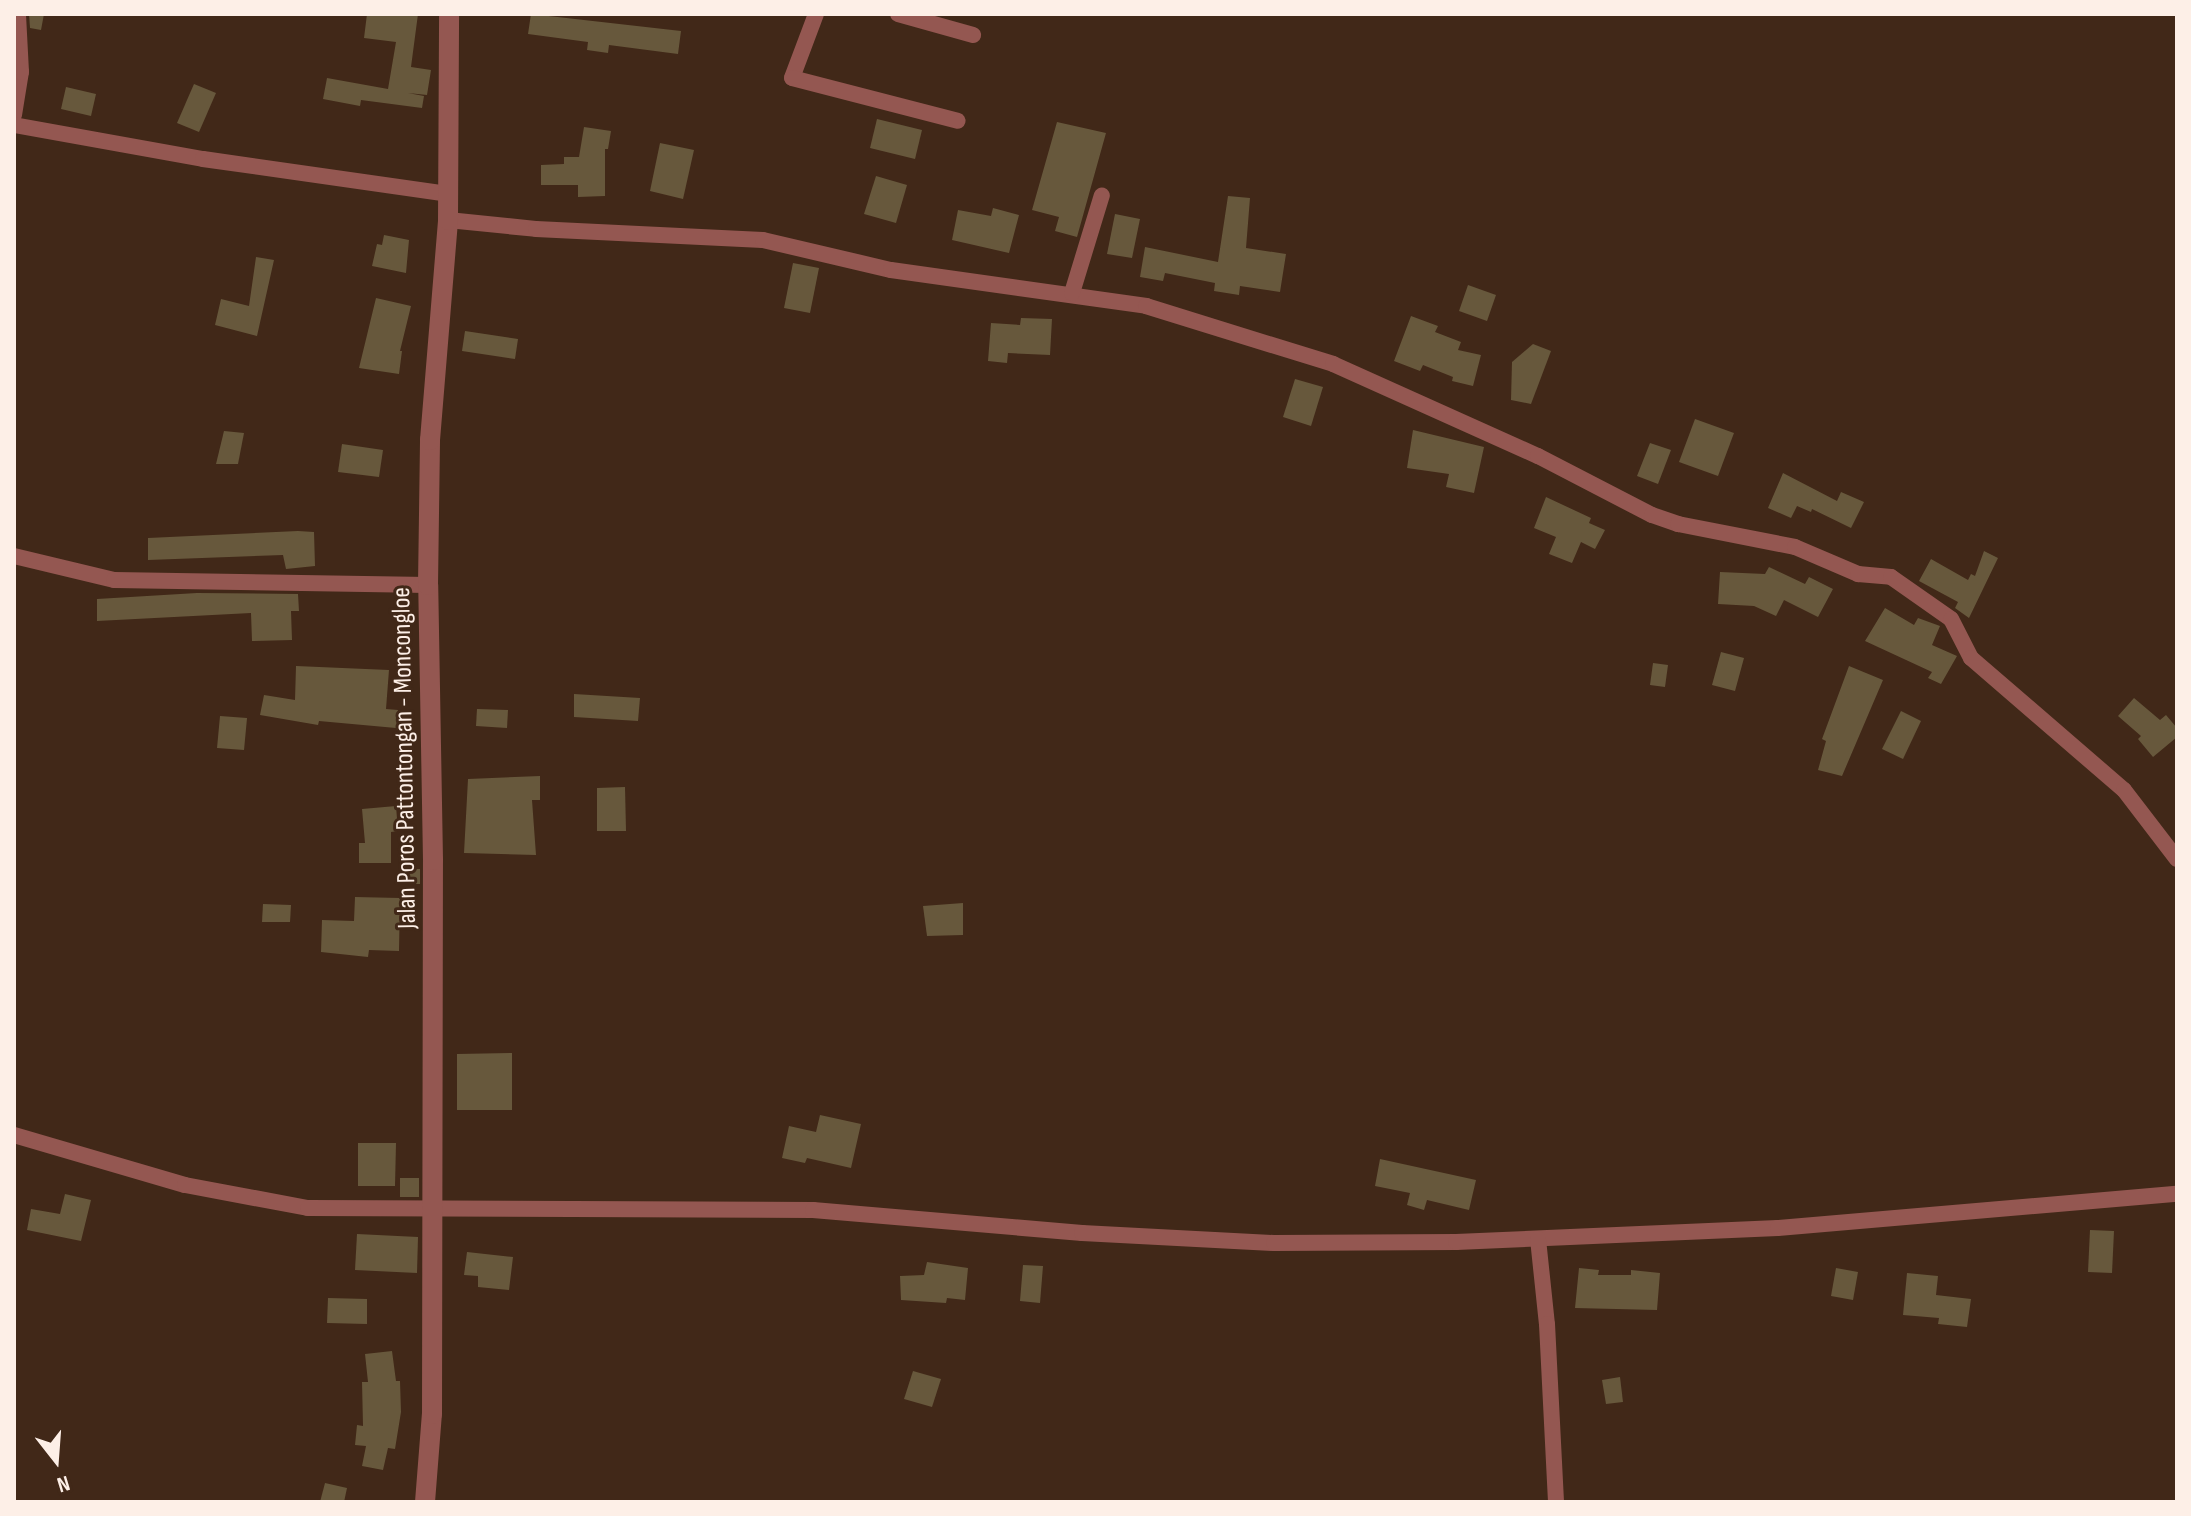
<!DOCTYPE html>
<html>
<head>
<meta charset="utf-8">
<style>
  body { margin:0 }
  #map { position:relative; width:2191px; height:1516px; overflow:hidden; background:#412818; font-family:"Sofia Sans Condensed",sans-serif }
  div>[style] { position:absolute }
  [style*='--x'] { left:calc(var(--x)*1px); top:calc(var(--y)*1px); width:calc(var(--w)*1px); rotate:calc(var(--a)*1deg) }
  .building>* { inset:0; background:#67583c }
  .minor>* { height:16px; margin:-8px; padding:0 8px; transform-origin:8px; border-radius:8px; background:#945751 }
  .tertiary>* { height:20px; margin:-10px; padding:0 10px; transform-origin:10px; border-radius:10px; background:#945751 }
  span { translate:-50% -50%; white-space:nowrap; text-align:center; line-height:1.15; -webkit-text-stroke:6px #412818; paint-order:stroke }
  .street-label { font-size:26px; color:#fdefe7 }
  .frame { position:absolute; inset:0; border:16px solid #fdefe7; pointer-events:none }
  .north { position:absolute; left:16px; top:1420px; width:80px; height:80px; -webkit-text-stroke:6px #412818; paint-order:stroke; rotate:163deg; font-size:22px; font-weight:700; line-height:32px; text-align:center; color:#fdefe7 }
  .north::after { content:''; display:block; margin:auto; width:28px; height:36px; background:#fdefe7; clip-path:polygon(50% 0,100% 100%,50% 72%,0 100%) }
</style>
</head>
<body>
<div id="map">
  <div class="building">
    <div style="clip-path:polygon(29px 14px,44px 14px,41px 30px,30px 28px)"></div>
    <div style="clip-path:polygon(367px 14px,418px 14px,411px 67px,431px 70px,427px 95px,408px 93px,424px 96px,422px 108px,361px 100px,360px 106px,323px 99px,327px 78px,388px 89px,396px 42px,364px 38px)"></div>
    <div style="clip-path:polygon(531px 14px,681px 31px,678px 54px,609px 45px,608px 53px,587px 50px,588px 42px,528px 34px)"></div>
    <div style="clip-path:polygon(194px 84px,216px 93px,199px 132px,177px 123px)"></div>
    <div style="clip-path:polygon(66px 87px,96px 94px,91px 116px,61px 109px)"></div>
    <div style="clip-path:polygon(877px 119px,922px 130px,915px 159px,870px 148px)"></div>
    <div style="clip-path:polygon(1057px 122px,1106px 133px,1077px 237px,1055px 231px,1059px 217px,1032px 210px)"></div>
    <div style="clip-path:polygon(584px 127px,611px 131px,608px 149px,605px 149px,605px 196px,578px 197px,578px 185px,541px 185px,541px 165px,564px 164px,564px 157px,579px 157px)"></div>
    <div style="clip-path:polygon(660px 143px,694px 150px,683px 199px,650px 191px)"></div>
    <div style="clip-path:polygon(876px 176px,907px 185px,896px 223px,864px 214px)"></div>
    <div style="clip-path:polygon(1228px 196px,1250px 198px,1246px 248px,1286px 254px,1280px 292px,1240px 286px,1239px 295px,1214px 291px,1215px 283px,1165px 273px,1163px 281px,1140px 277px,1145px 247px,1218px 262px)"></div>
    <div style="clip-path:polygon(993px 208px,1019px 215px,1009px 253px,952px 240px,958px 210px,991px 216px)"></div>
    <div style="clip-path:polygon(1115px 214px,1140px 219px,1132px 258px,1107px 254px)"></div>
    <div style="clip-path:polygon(384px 235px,409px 240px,406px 273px,372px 266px,377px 244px,382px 245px)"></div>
    <div style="clip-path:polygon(256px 257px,274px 260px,257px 336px,215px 325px,221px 299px,249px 306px)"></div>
    <div style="clip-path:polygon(793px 263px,819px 268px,810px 313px,784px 308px)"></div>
    <div style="clip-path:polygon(1468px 285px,1496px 295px,1487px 321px,1459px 311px)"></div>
    <div style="clip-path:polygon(376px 298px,411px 306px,400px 351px,402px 351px,399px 374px,359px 368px)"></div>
    <div style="clip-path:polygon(1411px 316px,1438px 326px,1435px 332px,1461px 342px,1458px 350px,1481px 355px,1473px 386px,1452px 381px,1453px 377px,1423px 365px,1420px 371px,1394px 361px)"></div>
    <div style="clip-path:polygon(1021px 318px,1052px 319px,1050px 355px,1008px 353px,1007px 363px,988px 361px,991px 323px,1020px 325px)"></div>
    <div style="clip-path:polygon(465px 331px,518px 339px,515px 359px,462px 351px)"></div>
    <div style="clip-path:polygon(1533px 344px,1551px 351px,1531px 404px,1511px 400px,1512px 362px)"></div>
    <div style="clip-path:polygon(1295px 379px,1323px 387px,1311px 426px,1283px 417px)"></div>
    <div style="clip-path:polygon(1695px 419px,1734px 433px,1718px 476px,1679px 462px)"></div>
    <div style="clip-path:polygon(1413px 430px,1484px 447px,1474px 493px,1446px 487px,1449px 474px,1407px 468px)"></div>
    <div style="clip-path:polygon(224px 431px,244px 433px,238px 464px,216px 464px)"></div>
    <div style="clip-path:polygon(1650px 443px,1671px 450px,1658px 484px,1637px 476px)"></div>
    <div style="clip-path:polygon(342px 444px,383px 450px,379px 477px,338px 472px)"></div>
    <div style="clip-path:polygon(1783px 473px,1837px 501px,1841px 492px,1864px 502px,1851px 528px,1812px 509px,1811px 512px,1797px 506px,1791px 518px,1768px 508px)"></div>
    <div style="clip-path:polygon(1546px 497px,1591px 518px,1589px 523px,1605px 530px,1595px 549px,1581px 542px,1572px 563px,1549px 554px,1556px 537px,1534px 528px)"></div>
    <div style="clip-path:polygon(298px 531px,314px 532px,315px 566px,286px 569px,283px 555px,148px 560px,148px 538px)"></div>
    <div style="clip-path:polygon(1984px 551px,1998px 558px,1969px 618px,1955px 608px,1958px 602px,1919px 581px,1931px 559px,1968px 580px,1971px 574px,1975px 576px)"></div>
    <div style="clip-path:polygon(1769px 567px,1805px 584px,1809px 577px,1833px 589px,1818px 617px,1784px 600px,1776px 616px,1754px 606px,1718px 604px,1720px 572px,1765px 574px)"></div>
    <div style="clip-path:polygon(197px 593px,298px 594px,299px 611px,291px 611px,292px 640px,252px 641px,251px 613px,97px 621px,97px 599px)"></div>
    <div style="clip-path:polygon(1885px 608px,1914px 625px,1918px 618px,1940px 626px,1932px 645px,1957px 656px,1941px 684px,1928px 678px,1932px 672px,1865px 641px)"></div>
    <div style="clip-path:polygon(1721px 652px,1744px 658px,1735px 691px,1712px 685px)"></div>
    <div style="clip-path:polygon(1653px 663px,1668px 665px,1665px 687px,1650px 685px)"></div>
    <div style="clip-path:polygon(296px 666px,389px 670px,386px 709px,398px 710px,396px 728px,319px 721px,318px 725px,260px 715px,264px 695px,295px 700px)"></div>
    <div style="clip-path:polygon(1849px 666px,1883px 680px,1842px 776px,1818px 770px,1826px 741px,1822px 739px)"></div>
    <div style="clip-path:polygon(574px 694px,640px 698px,638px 721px,574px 717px)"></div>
    <div style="clip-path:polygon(2134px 698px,2160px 720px,2166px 715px,2177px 728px,2177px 737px,2153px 757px,2138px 739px,2141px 736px,2118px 716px)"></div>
    <div style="clip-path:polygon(477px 709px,508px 710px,507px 728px,476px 726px)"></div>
    <div style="clip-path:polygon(1901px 711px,1921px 721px,1903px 759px,1882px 749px)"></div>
    <div style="clip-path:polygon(220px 716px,247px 718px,244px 750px,217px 748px)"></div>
    <div style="clip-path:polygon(540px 776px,540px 800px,532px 800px,536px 855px,464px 853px,468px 779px)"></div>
    <div style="clip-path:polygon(625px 787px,626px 831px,597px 831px,597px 788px)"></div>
    <div style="clip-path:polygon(396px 806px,398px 831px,391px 832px,391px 863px,359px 863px,359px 843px,365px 843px,362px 809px)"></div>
    <div style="clip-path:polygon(405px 869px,420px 869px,420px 884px,404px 884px)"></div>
    <div style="clip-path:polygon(355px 897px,400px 898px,399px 951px,369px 950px,368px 957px,321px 952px,322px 920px,354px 921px)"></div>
    <div style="clip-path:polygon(963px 903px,963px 935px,927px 936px,923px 906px)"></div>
    <div style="clip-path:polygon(263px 904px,291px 905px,290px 922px,262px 922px)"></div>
    <div style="clip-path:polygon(512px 1053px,512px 1110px,457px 1110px,457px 1054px)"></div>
    <div style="clip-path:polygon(820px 1115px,861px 1124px,851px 1168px,807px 1158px,805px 1163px,782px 1158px,789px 1126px,816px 1132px)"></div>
    <div style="clip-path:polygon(358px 1143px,396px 1143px,395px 1186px,358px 1186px)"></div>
    <div style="clip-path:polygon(1380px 1159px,1476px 1180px,1469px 1210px,1427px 1200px,1424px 1210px,1407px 1205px,1410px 1193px,1375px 1186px)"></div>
    <div style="clip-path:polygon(400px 1178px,419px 1178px,419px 1197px,400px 1197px)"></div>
    <div style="clip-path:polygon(65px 1194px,91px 1200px,81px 1241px,27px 1230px,31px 1209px,60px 1214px)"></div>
    <div style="clip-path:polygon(2090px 1230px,2114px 1231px,2112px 1273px,2088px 1272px)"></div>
    <div style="clip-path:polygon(357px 1234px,418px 1237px,417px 1273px,355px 1270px)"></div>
    <div style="clip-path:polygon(467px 1252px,513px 1257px,509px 1290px,478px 1287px,478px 1276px,464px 1275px)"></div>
    <div style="clip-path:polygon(927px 1262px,968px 1268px,965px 1300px,947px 1298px,946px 1303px,901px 1300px,900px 1276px,924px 1275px)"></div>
    <div style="clip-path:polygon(1023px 1265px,1043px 1266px,1040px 1303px,1020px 1301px)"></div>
    <div style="clip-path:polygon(1579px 1268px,1599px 1270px,1598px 1275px,1631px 1275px,1631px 1270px,1660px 1273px,1657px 1310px,1575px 1308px)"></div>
    <div style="clip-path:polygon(1836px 1268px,1858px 1272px,1853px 1300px,1831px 1296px)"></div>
    <div style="clip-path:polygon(1907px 1273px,1938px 1276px,1936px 1295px,1971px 1299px,1967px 1327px,1938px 1324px,1939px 1318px,1903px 1315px)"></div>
    <div style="clip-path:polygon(328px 1298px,367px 1299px,367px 1324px,327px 1323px)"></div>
    <div style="clip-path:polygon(392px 1351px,396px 1381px,400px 1381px,401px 1412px,395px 1449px,388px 1448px,383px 1470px,362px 1466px,366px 1446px,355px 1445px,357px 1425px,363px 1426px,362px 1382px,368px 1382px,365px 1354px)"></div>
    <div style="clip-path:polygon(913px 1371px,941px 1379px,932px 1407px,904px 1399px)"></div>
    <div style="clip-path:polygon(1620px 1377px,1623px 1402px,1606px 1404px,1602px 1380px)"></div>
    <div style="clip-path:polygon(325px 1483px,347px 1488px,344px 1502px,320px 1502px)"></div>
  </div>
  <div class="minor">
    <div style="--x:816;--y:14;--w:68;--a:110.6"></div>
    <div style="--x:792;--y:78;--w:171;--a:14.5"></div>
    <div style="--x:898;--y:14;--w:78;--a:15.6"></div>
    <div style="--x:14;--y:115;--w:44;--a:-80.8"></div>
    <div style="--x:21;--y:72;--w:58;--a:-93"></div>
    <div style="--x:14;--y:125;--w:192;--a:10.2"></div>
    <div style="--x:203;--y:159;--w:247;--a:8.1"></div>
    <div style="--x:448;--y:220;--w:88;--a:5.8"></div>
    <div style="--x:536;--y:229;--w:227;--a:2.8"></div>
    <div style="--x:763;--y:240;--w:131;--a:13.2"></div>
    <div style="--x:891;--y:270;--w:258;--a:8"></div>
    <div style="--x:1146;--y:306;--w:196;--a:17.2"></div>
    <div style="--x:1333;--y:364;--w:225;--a:24.2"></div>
    <div style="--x:1538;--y:456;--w:128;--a:27.4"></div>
    <div style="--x:1652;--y:515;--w:28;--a:19"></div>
    <div style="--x:1678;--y:524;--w:119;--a:11.1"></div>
    <div style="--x:1795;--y:547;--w:69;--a:23.2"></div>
    <div style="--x:1858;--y:574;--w:33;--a:5"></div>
    <div style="--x:1891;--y:577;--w:73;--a:35"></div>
    <div style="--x:1951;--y:619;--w:44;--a:62.9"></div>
    <div style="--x:1971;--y:658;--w:202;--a:40.8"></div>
    <div style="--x:2124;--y:790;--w:87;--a:52.5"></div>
    <div style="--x:1072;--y:293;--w:102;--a:-73"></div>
    <div style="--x:14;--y:556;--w:103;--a:13.5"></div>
    <div style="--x:114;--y:580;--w:314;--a:0.9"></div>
    <div style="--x:14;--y:1135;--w:178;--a:16.3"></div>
    <div style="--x:185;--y:1185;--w:125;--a:10.6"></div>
    <div style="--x:308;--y:1208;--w:505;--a:0.23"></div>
    <div style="--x:813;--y:1210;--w:270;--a:4.9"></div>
    <div style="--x:1082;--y:1233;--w:192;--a:3"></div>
    <div style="--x:1274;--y:1243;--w:182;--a:-0.3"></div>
    <div style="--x:1456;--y:1242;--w:322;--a:-2.5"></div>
    <div style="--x:1778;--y:1228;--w:400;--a:-4.9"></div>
    <div style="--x:1538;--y:1239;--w:85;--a:84"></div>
    <div style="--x:1547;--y:1324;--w:178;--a:87.1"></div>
  </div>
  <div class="tertiary">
    <div style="--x:425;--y:1502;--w:88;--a:-85.5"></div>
    <div style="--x:432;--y:1414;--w:554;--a:-89.9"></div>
    <div style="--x:433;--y:860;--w:275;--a:-91"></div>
    <div style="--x:428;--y:585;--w:145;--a:-89.2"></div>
    <div style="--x:430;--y:440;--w:221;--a:-85.3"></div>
    <div style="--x:448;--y:220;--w:206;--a:-89.7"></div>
  </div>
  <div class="street-label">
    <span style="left:405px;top:758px;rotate:-91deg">Jalan Poros Pattontongan - Moncongloe</span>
  </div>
  <div class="frame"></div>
  <div class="north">N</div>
</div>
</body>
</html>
